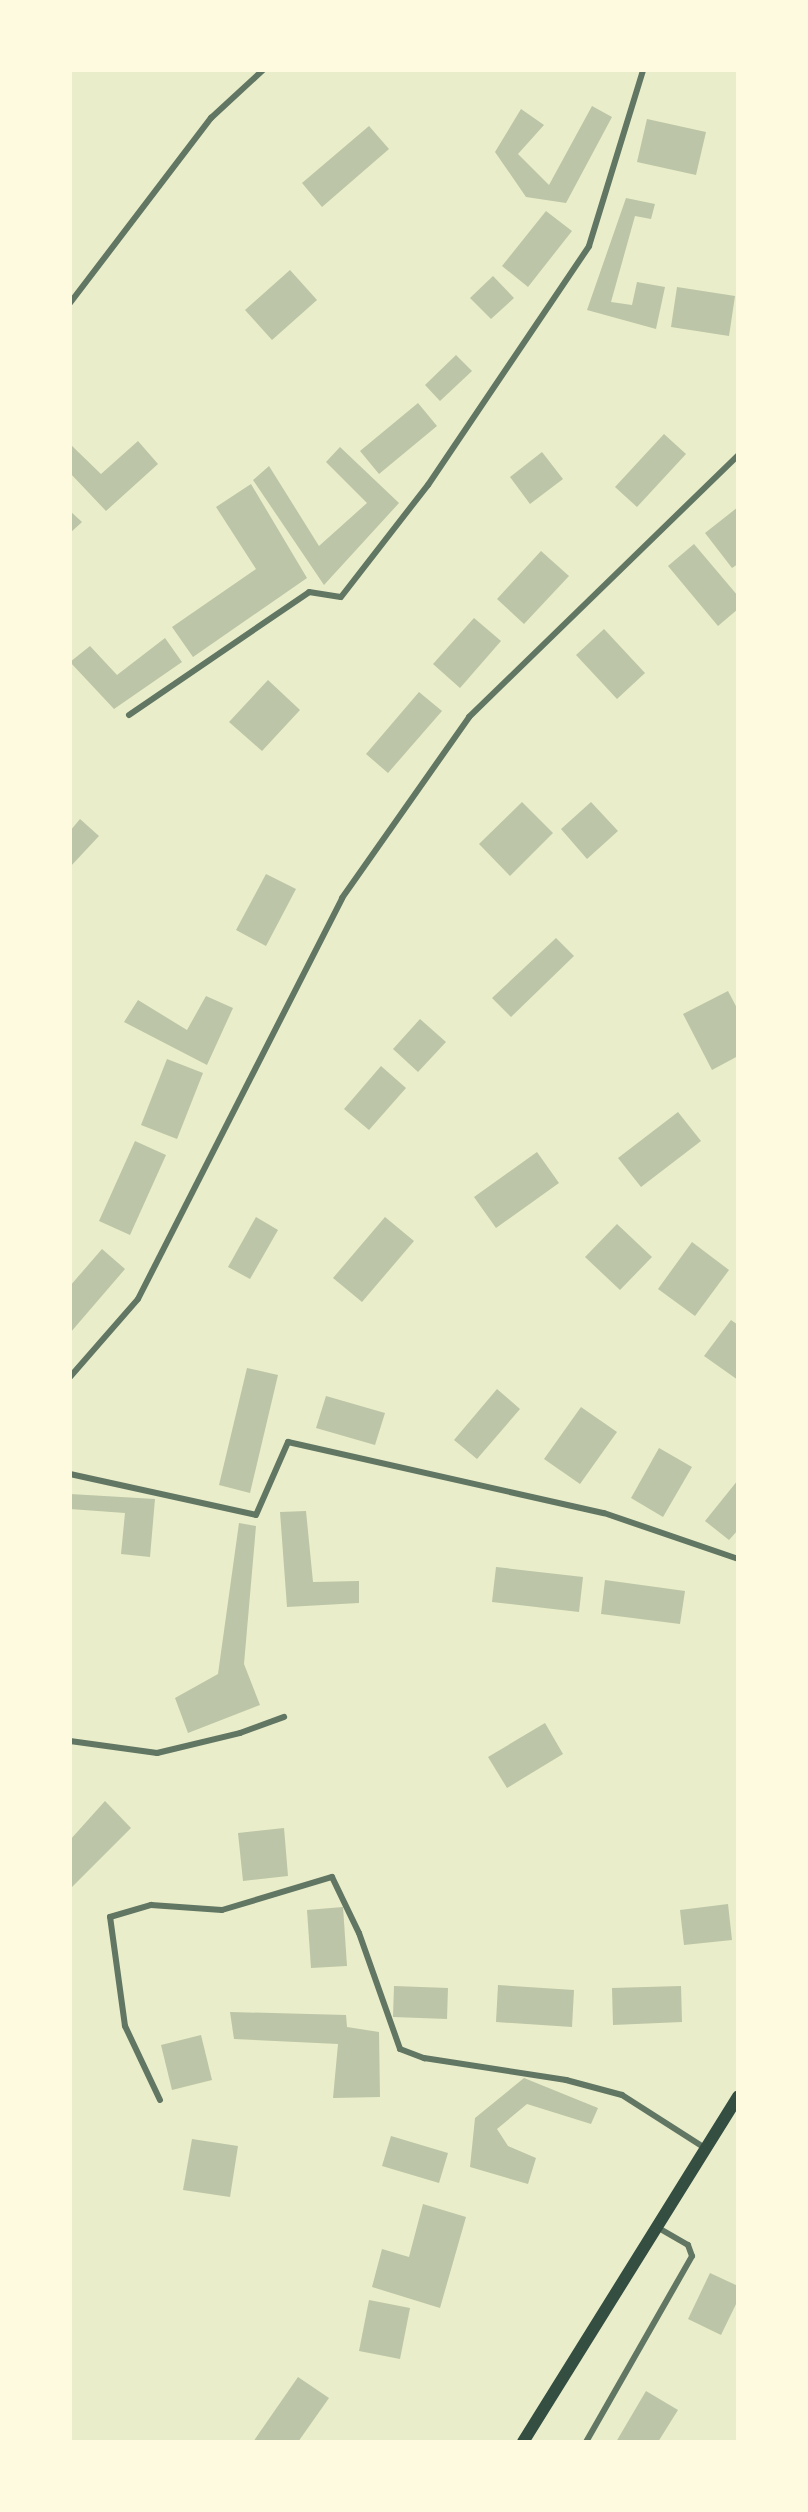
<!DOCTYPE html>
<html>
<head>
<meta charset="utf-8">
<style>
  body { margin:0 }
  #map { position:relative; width:808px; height:2512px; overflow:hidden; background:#e9edc9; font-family:"PT Sans",sans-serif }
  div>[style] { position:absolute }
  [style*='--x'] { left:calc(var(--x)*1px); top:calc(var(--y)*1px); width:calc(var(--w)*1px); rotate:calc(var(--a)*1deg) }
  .building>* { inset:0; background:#bcc5a7 }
  .minor>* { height:6px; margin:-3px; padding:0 3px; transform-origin:3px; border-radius:3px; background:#617663 }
  .secondary>* { height:12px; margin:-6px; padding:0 6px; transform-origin:6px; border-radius:6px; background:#344e41 }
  span { translate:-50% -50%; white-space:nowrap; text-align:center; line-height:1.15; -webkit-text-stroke:4.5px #fefae0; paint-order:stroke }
  .frame { position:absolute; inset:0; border:72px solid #fefae0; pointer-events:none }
</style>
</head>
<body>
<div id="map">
  <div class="building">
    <div style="clip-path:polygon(592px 106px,612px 117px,566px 203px,526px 197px,495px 152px,521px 109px,544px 125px,518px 154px,549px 185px)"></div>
    <div style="clip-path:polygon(647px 119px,706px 132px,696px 175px,637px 162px)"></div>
    <div style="clip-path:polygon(369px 126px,389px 149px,322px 207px,302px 183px)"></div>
    <div style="clip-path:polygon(626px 198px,655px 204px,651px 219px,635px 216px,611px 302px,632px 305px,637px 282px,665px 287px,656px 329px,587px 310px)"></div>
    <div style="clip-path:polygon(546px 211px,572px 231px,528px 287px,502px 266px)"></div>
    <div style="clip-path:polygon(290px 270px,317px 300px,272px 340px,245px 310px)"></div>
    <div style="clip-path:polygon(493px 276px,514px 298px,491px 319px,470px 298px)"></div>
    <div style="clip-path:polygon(677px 287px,735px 296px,729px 336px,671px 327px)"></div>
    <div style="clip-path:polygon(456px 355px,472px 371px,440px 401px,425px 385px)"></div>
    <div style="clip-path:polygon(418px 403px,437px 426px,379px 474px,360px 451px)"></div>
    <div style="clip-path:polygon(664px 434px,686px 454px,637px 507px,615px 487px)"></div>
    <div style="clip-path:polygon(138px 441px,158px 464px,106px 511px,70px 473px,70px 444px,101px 474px)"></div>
    <div style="clip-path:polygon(340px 447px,399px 503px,324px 585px,253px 480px,269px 466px,319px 546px,367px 503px,326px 462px)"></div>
    <div style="clip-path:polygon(542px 452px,563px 479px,530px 504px,510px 477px)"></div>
    <div style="clip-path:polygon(251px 484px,307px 578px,193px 657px,172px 627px,256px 569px,216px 507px)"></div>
    <div style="clip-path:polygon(738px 507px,738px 564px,732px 568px,705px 533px)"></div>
    <div style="clip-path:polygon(70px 511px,82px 522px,70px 533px)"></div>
    <div style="clip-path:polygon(694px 544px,738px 596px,738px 609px,718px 626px,668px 566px)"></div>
    <div style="clip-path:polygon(541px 551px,569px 576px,524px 624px,497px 599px)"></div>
    <div style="clip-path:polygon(474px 618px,501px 641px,460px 688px,433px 664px)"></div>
    <div style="clip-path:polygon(604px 629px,645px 673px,617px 699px,576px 655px)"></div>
    <div style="clip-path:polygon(165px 638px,182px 662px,114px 709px,70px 662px,90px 646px,117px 675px)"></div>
    <div style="clip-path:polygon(268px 680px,300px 710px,262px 751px,229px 722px)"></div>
    <div style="clip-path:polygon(419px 692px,442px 711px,388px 773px,366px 754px)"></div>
    <div style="clip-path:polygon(522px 802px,553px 833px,510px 876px,479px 844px)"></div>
    <div style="clip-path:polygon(591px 802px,618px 831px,587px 859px,561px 829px)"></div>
    <div style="clip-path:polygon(80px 819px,99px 836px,70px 867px,70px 831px)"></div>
    <div style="clip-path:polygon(266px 874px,296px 889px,266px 946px,236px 930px)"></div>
    <div style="clip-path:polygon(556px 938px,574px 956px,511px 1017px,492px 998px)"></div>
    <div style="clip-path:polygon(728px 991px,738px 1010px,738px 1056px,712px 1070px,683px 1014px)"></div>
    <div style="clip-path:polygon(206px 996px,233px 1008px,207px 1065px,124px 1022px,138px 1000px,187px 1030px)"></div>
    <div style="clip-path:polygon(420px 1019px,446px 1042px,418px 1072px,393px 1049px)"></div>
    <div style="clip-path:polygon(167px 1059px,203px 1073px,177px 1139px,141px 1125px)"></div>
    <div style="clip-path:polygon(381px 1066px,406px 1088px,369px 1130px,344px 1109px)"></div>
    <div style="clip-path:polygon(678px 1112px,701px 1141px,641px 1187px,618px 1158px)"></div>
    <div style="clip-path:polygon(135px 1141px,166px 1155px,130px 1235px,99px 1221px)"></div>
    <div style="clip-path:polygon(537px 1152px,559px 1183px,496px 1228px,474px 1197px)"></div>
    <div style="clip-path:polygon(256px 1217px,278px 1230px,250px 1279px,228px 1267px)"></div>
    <div style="clip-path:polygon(385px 1217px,414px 1241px,362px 1302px,333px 1278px)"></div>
    <div style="clip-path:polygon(617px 1224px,652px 1257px,620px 1290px,585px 1257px)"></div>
    <div style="clip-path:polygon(692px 1242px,729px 1270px,695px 1316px,658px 1289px)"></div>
    <div style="clip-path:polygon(102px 1249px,125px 1269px,70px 1333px,70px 1286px)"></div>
    <div style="clip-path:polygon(731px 1320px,738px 1325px,738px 1380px,704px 1356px)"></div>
    <div style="clip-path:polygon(247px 1368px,278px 1375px,250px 1493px,219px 1485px)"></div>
    <div style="clip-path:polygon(497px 1389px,520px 1409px,477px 1459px,454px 1440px)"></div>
    <div style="clip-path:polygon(326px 1396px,385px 1413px,375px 1445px,316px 1428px)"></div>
    <div style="clip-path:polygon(581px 1407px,617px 1432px,580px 1484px,544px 1459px)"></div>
    <div style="clip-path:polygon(659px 1448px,692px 1467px,663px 1517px,631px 1498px)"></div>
    <div style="clip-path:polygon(738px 1480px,738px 1530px,729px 1540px,705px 1521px)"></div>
    <div style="clip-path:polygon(70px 1494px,155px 1499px,150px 1557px,121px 1554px,125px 1513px,70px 1509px)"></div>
    <div style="clip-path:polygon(306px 1511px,313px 1582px,359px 1581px,359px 1603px,287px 1607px,280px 1512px)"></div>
    <div style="clip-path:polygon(239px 1523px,256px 1526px,244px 1664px,260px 1705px,188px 1733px,175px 1698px,218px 1674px)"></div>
    <div style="clip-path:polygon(496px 1567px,583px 1577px,579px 1612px,492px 1602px)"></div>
    <div style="clip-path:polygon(605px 1580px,685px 1591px,680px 1624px,601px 1614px)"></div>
    <div style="clip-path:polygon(545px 1723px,563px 1754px,507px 1788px,488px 1757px)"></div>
    <div style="clip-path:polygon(105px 1801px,131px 1828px,70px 1889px,70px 1840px)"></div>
    <div style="clip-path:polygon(284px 1828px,288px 1876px,243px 1881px,238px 1833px)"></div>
    <div style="clip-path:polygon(728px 1904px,732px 1940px,684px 1945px,680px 1910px)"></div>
    <div style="clip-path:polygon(343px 1907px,347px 1966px,311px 1968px,307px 1910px)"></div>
    <div style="clip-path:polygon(498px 1985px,574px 1990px,572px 2027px,496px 2022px)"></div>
    <div style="clip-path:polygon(394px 1986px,448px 1988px,447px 2019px,393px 2017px)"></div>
    <div style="clip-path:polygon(681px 1986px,682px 2022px,613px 2025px,612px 1988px)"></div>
    <div style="clip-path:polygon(230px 2012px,346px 2015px,347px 2027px,379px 2032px,380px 2097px,333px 2098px,338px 2044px,234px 2039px)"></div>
    <div style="clip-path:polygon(201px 2035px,212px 2080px,172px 2090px,161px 2045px)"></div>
    <div style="clip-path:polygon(524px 2078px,598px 2108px,591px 2124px,527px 2104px,497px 2129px,508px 2146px,536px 2158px,528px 2184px,470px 2167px,475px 2118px)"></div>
    <div style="clip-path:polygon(391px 2136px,448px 2153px,439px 2183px,382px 2166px)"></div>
    <div style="clip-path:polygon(192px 2139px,238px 2146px,230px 2197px,183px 2190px)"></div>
    <div style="clip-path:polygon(423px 2204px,466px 2217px,440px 2308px,372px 2287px,382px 2249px,409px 2257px)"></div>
    <div style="clip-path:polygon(710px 2273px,738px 2286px,738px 2300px,721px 2335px,688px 2319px)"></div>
    <div style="clip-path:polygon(369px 2300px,410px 2308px,400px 2359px,359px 2351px)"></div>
    <div style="clip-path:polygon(298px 2377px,329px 2398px,298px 2442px,253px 2442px)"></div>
    <div style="clip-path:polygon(646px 2391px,678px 2410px,658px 2442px,616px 2442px)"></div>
  </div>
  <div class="minor">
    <div style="--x:70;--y:303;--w:233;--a:-52.7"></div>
    <div style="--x:211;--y:118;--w:71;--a:-42.7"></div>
    <div style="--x:129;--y:715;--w:218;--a:-34.3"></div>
    <div style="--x:309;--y:592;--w:32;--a:9"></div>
    <div style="--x:341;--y:597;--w:142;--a:-52.2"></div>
    <div style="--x:428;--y:485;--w:288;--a:-56"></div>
    <div style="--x:589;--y:246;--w:184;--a:-72.9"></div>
    <div style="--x:70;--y:1377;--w:103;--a:-48.9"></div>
    <div style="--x:138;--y:1299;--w:450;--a:-63"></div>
    <div style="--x:342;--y:898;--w:221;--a:-54.9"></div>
    <div style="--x:469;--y:717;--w:376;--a:-44.2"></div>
    <div style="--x:70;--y:1474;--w:190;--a:12.4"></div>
    <div style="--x:256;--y:1515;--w:80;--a:-66.3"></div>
    <div style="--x:288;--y:1442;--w:324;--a:12.7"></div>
    <div style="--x:604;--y:1513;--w:142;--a:18.9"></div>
    <div style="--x:70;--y:1741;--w:88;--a:7.9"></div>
    <div style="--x:157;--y:1753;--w:85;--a:-13.5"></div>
    <div style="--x:240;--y:1733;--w:47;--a:-20"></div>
    <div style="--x:160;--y:2100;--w:82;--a:-115.3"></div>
    <div style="--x:125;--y:2026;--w:110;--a:-97.8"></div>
    <div style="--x:110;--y:1917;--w:43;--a:-16.3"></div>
    <div style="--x:151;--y:1905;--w:71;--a:4"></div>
    <div style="--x:222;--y:1910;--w:115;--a:-16.7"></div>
    <div style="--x:332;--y:1877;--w:62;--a:64.3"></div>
    <div style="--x:359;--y:1933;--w:123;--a:70.5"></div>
    <div style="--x:400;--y:2049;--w:26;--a:21"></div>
    <div style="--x:424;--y:2058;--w:144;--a:8.8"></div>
    <div style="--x:566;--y:2080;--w:58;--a:15"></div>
    <div style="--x:622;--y:2095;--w:98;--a:32.6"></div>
    <div style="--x:586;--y:2442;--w:214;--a:-60.3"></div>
    <div style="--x:692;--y:2256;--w:12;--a:-110"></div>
    <div style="--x:688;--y:2245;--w:34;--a:-150"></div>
  </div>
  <div class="secondary">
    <div style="--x:523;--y:2442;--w:407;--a:-58.1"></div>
  </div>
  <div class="frame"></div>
</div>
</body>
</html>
